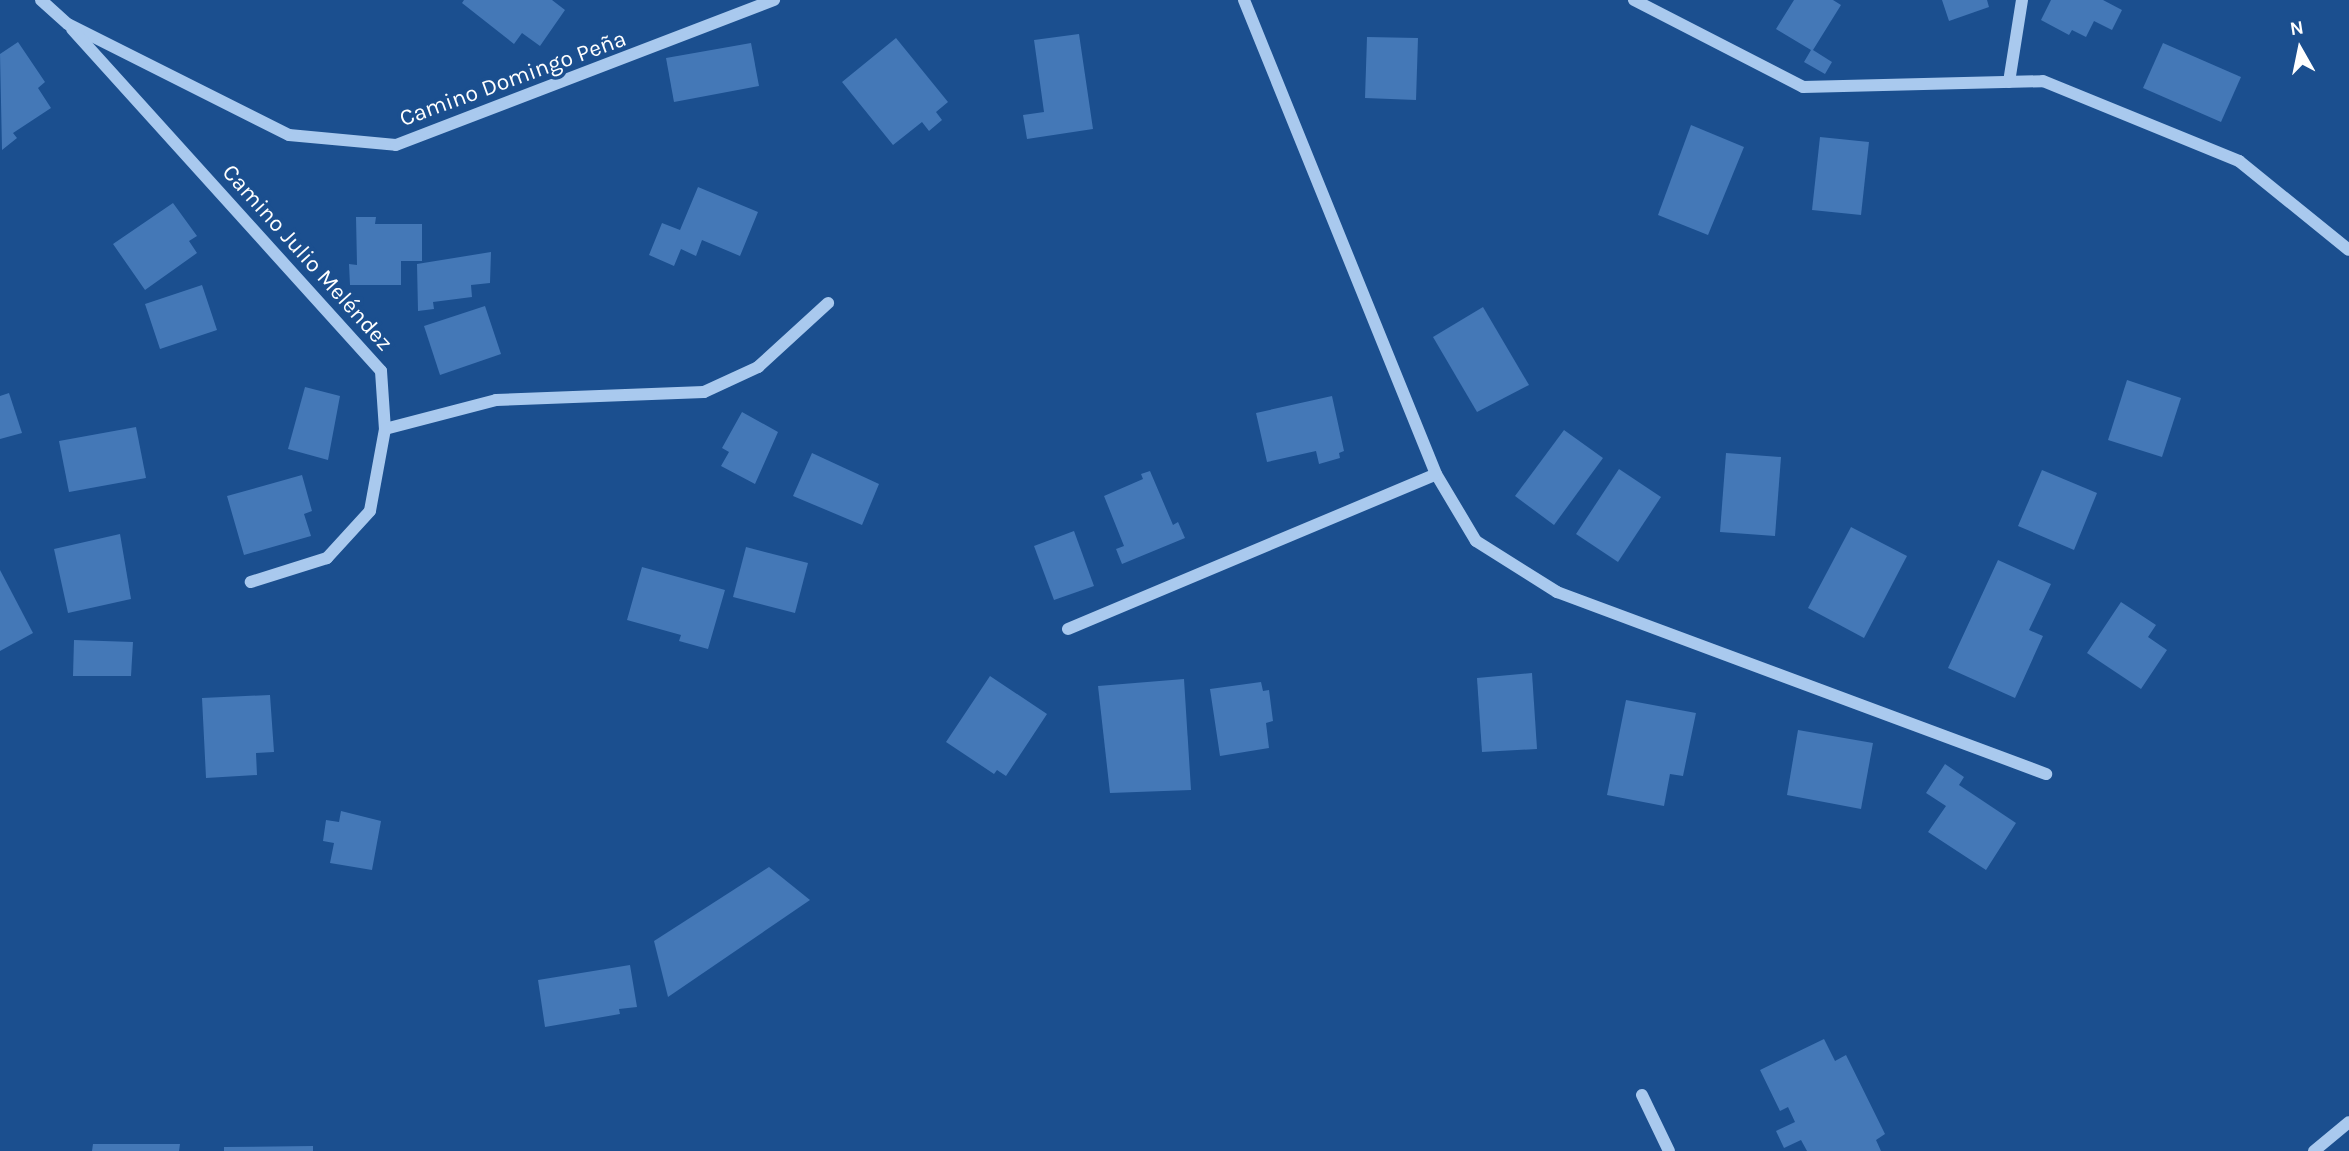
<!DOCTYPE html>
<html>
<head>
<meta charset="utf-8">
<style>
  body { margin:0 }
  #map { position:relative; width:2349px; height:1151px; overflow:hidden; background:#1b4f8f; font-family:Karla,sans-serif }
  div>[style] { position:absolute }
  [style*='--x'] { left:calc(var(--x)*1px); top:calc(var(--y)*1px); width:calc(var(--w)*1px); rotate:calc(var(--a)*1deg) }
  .building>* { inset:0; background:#4478b7 }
  .minor>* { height:12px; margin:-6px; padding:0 6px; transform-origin:6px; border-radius:6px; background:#a9c9ee }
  span { translate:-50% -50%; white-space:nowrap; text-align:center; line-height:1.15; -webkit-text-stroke:7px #1b4f8f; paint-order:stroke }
  .street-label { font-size:23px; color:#fff }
  .north { position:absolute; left:2265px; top:14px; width:70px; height:70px; -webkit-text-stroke:5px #1b4f8f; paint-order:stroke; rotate:351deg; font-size:19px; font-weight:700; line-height:28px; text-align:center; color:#fff }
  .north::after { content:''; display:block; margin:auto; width:24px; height:32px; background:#fff; clip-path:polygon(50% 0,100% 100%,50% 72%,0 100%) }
</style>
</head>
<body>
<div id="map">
  <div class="building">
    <div style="clip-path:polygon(464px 0,552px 0,565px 10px,540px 46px,522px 33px,514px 44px,462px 3px)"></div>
    <div style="clip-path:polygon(1794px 0,1833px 0,1841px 5px,1813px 50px,1832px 62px,1825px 74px,1804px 62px,1811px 50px,1776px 29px)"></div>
    <div style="clip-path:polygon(1942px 0,1987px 0,1989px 7px,1949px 21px)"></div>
    <div style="clip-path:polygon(2051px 0,2103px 0,2122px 10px,2112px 30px,2094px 21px,2086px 37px,2072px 30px,2069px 35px,2041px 20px)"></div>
    <div style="clip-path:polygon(1079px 34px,1093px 129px,1027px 139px,1023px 115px,1044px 112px,1034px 40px)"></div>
    <div style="clip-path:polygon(1367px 37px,1418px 38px,1416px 100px,1365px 98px)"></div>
    <div style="clip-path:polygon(896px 38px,948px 102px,936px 112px,942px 120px,929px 131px,922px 122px,893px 145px,842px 82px)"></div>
    <div style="clip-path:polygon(18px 42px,45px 82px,38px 88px,51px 108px,13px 133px,17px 138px,2px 150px,0 54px)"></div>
    <div style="clip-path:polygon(751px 43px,759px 86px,674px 102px,666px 58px)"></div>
    <div style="clip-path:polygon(2163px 43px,2241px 77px,2221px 122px,2143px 88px)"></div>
    <div style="clip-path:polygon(1691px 125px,1744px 147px,1708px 235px,1658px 215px)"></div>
    <div style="clip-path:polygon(1820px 137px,1869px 142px,1861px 215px,1812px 210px)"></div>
    <div style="clip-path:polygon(698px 187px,758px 212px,740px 256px,702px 240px,696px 256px,681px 249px,674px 266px,649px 255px,662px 223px,680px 230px)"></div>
    <div style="clip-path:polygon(173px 203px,197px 236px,189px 241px,197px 253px,145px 290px,113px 244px)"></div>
    <div style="clip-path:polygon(356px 217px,376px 217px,375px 224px,422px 224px,422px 261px,401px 261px,401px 285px,350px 285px,349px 264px,357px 265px)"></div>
    <div style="clip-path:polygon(491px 252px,490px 283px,471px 285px,472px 297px,433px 302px,434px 309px,418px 311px,417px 264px)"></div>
    <div style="clip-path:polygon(202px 285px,217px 330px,160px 349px,145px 304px)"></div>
    <div style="clip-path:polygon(485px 306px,501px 354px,440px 375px,424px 326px)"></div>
    <div style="clip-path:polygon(1483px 307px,1529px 385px,1477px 412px,1433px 337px)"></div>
    <div style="clip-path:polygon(2127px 380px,2181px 398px,2162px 457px,2108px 440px)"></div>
    <div style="clip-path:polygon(305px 387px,340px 396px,328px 460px,288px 449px)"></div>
    <div style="clip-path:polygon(9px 393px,22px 433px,0 439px,0 396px)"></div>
    <div style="clip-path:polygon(1332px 396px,1344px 451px,1339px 453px,1340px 458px,1319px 464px,1316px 451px,1267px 462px,1256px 413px)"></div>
    <div style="clip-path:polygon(742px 412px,778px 432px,755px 484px,721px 466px,729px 452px,722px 448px)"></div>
    <div style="clip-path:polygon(136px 427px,146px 478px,69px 492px,59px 441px)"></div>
    <div style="clip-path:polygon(1564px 430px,1603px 458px,1554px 525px,1515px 496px)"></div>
    <div style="clip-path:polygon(812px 453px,879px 484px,862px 525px,793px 496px)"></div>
    <div style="clip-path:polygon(1726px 453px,1781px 457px,1775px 536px,1720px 532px)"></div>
    <div style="clip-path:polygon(1619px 469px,1661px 497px,1618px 562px,1576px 534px)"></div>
    <div style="clip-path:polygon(2042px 470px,2097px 493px,2074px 550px,2018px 526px)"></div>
    <div style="clip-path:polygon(1150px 471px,1173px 525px,1178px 522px,1185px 538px,1122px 564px,1116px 549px,1124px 546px,1104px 496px,1143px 479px,1141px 474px)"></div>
    <div style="clip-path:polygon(302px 475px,312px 511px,304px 514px,311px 536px,244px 555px,227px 496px)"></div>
    <div style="clip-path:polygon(1851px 527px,1907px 556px,1864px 638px,1808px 608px)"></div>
    <div style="clip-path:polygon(1074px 531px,1094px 586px,1054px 600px,1034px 546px)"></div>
    <div style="clip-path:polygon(120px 534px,131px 599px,68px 613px,54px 549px)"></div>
    <div style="clip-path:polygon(746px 547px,808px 563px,795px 613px,733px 597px)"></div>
    <div style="clip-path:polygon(1998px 560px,2051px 584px,2029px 630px,2043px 636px,2015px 698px,1948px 668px)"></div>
    <div style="clip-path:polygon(642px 567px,725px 590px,708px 649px,679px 641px,681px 635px,627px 620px)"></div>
    <div style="clip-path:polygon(0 570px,33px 633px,0 651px)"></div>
    <div style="clip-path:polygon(2121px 602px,2156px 625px,2148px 637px,2167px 650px,2141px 689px,2087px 653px)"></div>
    <div style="clip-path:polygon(74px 640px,133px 642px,131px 676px,73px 676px)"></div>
    <div style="clip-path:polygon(1532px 673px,1537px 749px,1482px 752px,1477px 678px)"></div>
    <div style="clip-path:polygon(990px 676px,1047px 714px,1006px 776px,997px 770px,994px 774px,946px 742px)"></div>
    <div style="clip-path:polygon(1184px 679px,1191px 790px,1110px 793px,1098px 686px)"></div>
    <div style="clip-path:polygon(1261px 682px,1263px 691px,1269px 690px,1273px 721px,1266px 723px,1269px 748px,1220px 756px,1210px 689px)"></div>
    <div style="clip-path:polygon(270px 695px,274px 752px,256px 753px,257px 775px,206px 778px,202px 698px)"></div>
    <div style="clip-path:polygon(1626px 700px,1696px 713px,1683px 776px,1670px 774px,1664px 806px,1607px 795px)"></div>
    <div style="clip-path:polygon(1798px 730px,1873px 743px,1861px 809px,1787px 795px)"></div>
    <div style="clip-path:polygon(1945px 764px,1964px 777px,1959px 785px,2016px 823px,1986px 870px,1928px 832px,1946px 806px,1926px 793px)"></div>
    <div style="clip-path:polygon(341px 811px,381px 821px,372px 870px,330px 863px,334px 843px,323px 841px,326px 820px,339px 822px)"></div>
    <div style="clip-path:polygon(769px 867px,810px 900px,668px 997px,654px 941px)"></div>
    <div style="clip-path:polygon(630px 965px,637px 1007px,619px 1009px,620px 1014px,545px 1027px,538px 980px)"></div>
    <div style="clip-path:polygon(1824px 1039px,1835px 1061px,1846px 1055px,1885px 1134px,1876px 1140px,1881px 1151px,1807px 1151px,1801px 1140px,1784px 1148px,1776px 1131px,1795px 1122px,1788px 1107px,1780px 1111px,1760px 1070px)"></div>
    <div style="clip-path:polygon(93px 1144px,180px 1144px,179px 1151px,92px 1151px)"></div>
    <div style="clip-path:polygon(313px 1146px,313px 1151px,224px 1151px,224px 1147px)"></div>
  </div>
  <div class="minor">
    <div style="--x:41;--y:0;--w:36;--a:42"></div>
    <div style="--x:68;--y:24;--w:247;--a:26.7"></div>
    <div style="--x:289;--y:135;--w:107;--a:5.3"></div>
    <div style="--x:396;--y:145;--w:405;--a:-21"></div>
    <div style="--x:1244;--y:0;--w:511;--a:67.95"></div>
    <div style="--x:1436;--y:474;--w:78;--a:59.2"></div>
    <div style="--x:1476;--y:541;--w:96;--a:32.2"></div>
    <div style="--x:1557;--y:592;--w:522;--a:20.41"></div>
    <div style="--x:1634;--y:0;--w:190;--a:27.2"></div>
    <div style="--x:1803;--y:87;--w:240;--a:-1.4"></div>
    <div style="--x:2043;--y:81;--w:212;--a:22.2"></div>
    <div style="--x:2239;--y:161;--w:141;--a:39"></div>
    <div style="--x:72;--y:29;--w:461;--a:47.9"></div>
    <div style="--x:381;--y:371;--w:58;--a:86.1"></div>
    <div style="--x:385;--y:429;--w:83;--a:100.4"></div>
    <div style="--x:370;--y:511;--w:64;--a:132.5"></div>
    <div style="--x:327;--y:558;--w:80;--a:162.5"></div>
    <div style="--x:2009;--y:82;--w:83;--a:-81"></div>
    <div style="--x:385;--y:429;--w:115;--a:-14.6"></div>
    <div style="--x:496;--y:400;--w:208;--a:-2.2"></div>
    <div style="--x:704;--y:392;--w:60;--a:-24.8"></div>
    <div style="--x:758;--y:367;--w:95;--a:-42.4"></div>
    <div style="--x:1068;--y:629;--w:399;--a:-22.8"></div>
    <div style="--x:1642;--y:1095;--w:62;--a:64.3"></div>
    <div style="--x:2314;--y:1151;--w:45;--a:-39.6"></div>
  </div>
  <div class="street-label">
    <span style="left:513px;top:79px;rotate:-20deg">Camino Domingo Peña</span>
    <span style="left:307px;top:258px;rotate:48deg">Camino Julio Meléndez</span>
  </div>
  <div class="north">N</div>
</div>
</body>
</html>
